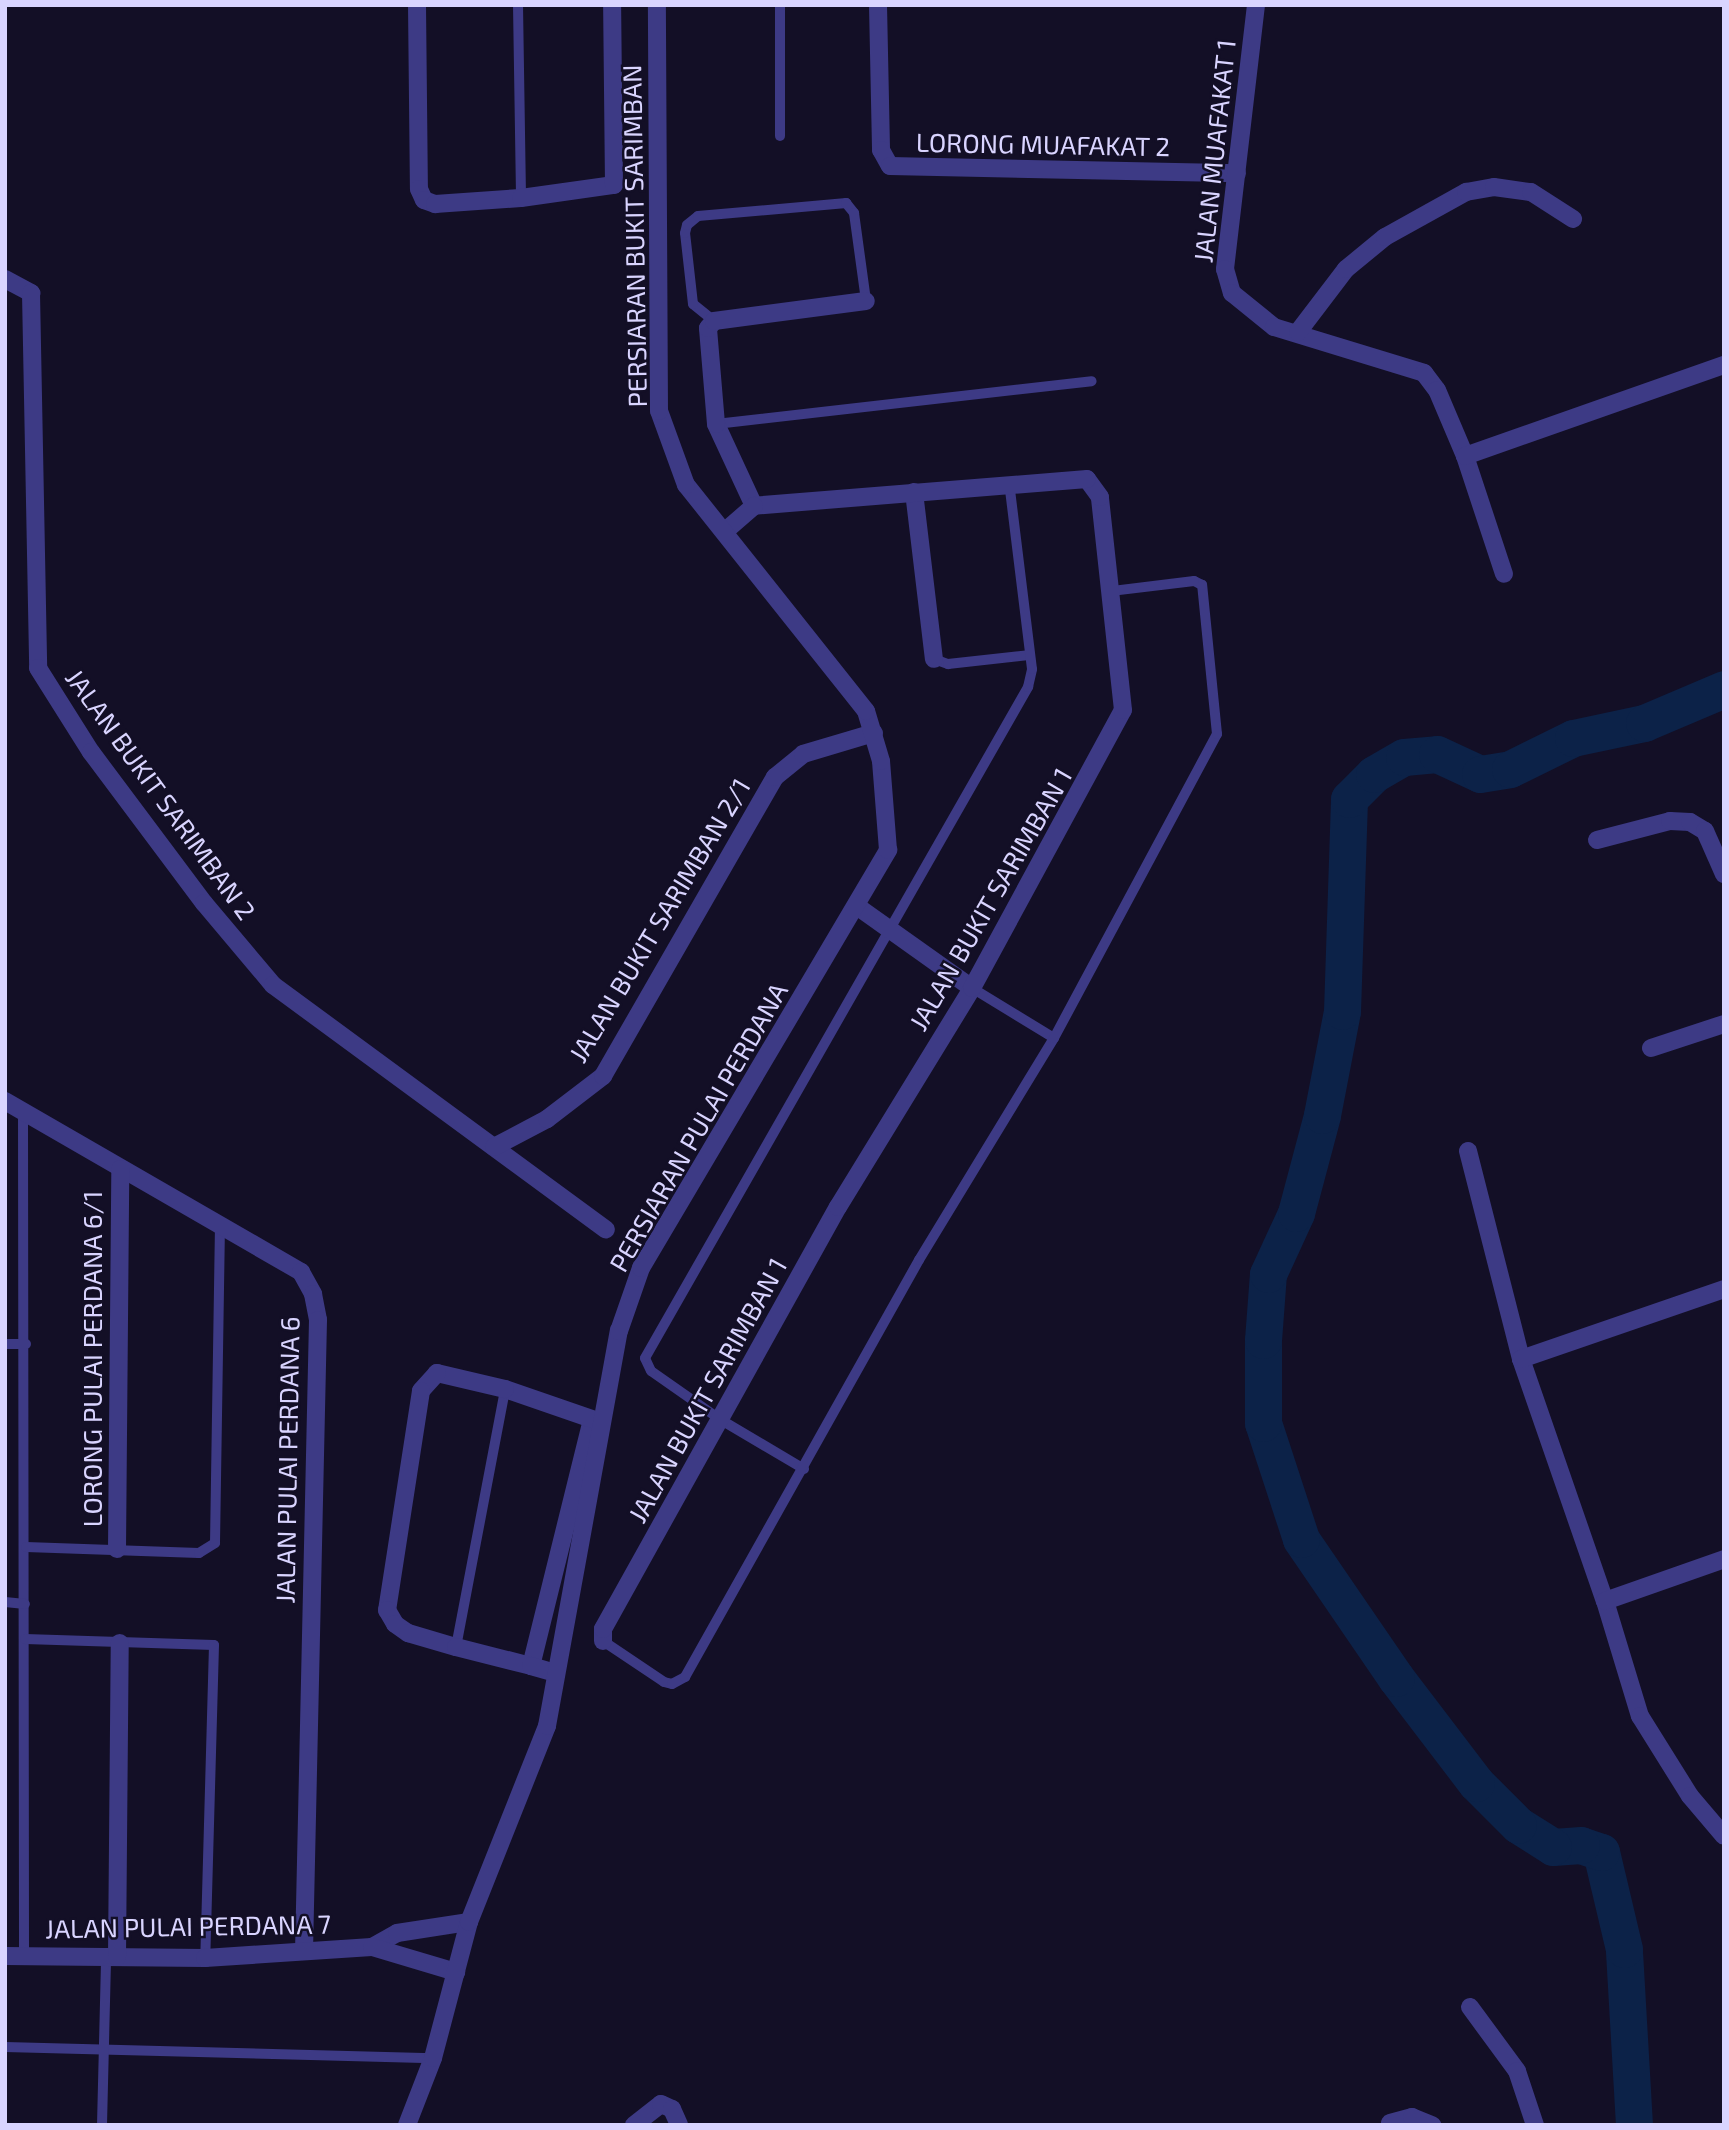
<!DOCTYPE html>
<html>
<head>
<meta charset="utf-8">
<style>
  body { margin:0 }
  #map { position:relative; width:1729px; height:2130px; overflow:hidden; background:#130f26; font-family:"Exo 2",sans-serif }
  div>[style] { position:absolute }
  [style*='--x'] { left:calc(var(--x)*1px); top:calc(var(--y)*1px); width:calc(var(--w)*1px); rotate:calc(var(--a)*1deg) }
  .river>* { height:37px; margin:-18.5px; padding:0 18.5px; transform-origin:18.5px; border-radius:18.5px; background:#0c2248 }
  .lane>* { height:10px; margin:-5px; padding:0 5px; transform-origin:5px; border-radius:5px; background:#3d3a85 }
  .street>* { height:18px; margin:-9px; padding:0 9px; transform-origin:9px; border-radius:9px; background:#3d3a85 }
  span { translate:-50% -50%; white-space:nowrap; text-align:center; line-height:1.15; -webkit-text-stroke:5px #130f26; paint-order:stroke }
  .street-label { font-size:26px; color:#d9d4ff }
  .frame { position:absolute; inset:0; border:7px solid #d9d4ff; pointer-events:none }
</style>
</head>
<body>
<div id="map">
  <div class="river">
    <div style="--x:1634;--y:2125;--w:176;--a:-93.3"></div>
    <div style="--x:1624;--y:1949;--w:100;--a:-103.3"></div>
    <div style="--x:1601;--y:1852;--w:21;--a:-161"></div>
    <div style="--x:1581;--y:1845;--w:28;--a:176"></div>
    <div style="--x:1553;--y:1847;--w:41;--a:-147.8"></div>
    <div style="--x:1518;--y:1825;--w:59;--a:-135"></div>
    <div style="--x:1476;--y:1783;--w:132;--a:-127.3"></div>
    <div style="--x:1396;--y:1678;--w:168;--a:-124.4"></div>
    <div style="--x:1301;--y:1539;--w:122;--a:-108.1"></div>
    <div style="--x:1263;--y:1423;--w:83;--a:-90"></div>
    <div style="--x:1263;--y:1340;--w:66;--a:-85.7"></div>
    <div style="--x:1268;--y:1274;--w:67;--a:-65.3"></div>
    <div style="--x:1296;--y:1213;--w:101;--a:-75.1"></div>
    <div style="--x:1322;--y:1115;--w:106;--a:-79.1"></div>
    <div style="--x:1342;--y:1011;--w:212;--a:-88.1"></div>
    <div style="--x:1349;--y:799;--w:35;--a:-45"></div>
    <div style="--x:1374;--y:774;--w:34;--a:-30"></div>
    <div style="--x:1404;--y:757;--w:33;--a:-5"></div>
    <div style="--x:1437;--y:754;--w:47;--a:24.9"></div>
    <div style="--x:1480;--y:774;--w:30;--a:-9"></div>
    <div style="--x:1510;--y:769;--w:70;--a:-26.2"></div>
    <div style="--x:1573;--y:738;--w:73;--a:-11.9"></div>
    <div style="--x:1644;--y:723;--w:87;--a:-23"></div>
  </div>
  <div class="lane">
    <div style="--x:518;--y:5;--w:193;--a:89.1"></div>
    <div style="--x:780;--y:5;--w:131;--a:90"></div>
    <div style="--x:714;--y:321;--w:27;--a:-141"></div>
    <div style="--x:693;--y:304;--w:71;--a:-96.4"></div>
    <div style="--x:685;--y:233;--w:8;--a:-76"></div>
    <div style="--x:687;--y:225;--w:14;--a:-39"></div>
    <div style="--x:698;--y:216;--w:149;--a:-5"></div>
    <div style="--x:846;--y:203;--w:13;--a:51"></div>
    <div style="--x:854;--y:213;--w:89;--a:82.2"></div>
    <div style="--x:716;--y:424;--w:378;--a:-6.5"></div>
    <div style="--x:934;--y:659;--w:15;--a:20"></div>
    <div style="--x:948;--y:664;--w:81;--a:-6.3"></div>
    <div style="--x:972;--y:988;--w:96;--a:31.4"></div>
    <div style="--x:23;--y:1112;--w:844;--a:89.93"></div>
    <div style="--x:5;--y:1344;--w:21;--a:0"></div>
    <div style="--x:804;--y:1469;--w:96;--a:-149.4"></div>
    <div style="--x:721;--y:1420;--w:85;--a:-145"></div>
    <div style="--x:651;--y:1371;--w:14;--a:-115"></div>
    <div style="--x:645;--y:1358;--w:773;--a:-60.28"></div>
    <div style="--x:1028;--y:687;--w:18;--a:-77"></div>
    <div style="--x:1032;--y:669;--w:187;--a:-97"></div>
    <div style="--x:26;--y:1547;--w:173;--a:2"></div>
    <div style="--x:199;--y:1553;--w:19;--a:-32"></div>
    <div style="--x:215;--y:1543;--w:318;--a:-89.1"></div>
    <div style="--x:5;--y:1602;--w:20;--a:6"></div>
    <div style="--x:25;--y:1639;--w:189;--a:1.8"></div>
    <div style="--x:214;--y:1645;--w:313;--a:91.6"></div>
    <div style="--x:603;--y:1641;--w:73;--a:33.9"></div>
    <div style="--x:664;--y:1682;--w:8;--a:14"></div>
    <div style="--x:672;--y:1684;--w:15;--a:-28"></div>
    <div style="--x:685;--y:1677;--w:478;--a:-60.7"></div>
    <div style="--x:919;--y:1260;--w:260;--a:-58.7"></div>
    <div style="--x:1054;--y:1038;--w:345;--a:-61.8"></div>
    <div style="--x:1217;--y:734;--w:150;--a:-95.7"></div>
    <div style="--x:1202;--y:585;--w:9;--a:-153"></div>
    <div style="--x:1194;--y:581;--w:84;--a:173.1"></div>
    <div style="--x:456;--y:1647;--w:263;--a:-79.2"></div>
    <div style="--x:5;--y:2047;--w:428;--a:1.5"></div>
    <div style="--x:102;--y:2125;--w:168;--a:-88.6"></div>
  </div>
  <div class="street">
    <div style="--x:417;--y:5;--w:184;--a:89.4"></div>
    <div style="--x:419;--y:189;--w:12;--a:66"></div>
    <div style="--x:424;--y:200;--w:12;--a:20"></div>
    <div style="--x:435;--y:204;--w:86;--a:-4"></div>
    <div style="--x:521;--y:198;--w:94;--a:-8"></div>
    <div style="--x:614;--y:185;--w:180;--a:-90.6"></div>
    <div style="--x:878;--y:5;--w:145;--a:88.8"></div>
    <div style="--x:881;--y:150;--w:18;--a:61"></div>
    <div style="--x:890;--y:166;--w:347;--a:1.2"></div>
    <div style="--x:1256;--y:5;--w:266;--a:96.7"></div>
    <div style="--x:1225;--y:269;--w:25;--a:74"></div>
    <div style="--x:1232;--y:293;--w:54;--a:39"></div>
    <div style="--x:1274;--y:327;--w:157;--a:17"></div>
    <div style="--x:1424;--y:373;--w:21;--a:53"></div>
    <div style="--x:1437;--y:390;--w:72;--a:67"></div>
    <div style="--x:1465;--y:456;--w:124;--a:71.7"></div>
    <div style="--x:5;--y:279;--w:30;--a:28"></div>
    <div style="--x:31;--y:293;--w:375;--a:88.9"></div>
    <div style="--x:38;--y:668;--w:99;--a:57.8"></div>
    <div style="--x:91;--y:752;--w:189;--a:53.2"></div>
    <div style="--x:204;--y:903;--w:107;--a:49.9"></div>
    <div style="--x:273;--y:985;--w:413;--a:36.3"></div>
    <div style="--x:1298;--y:332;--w:79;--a:-52.7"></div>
    <div style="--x:1346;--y:269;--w:50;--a:-39.4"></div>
    <div style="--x:1385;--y:237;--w:93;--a:-29.1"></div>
    <div style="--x:1466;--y:192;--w:28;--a:-10"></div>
    <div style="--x:1494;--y:187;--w:37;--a:8"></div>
    <div style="--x:1531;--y:192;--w:50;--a:32.7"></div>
    <div style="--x:1465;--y:456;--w:275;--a:-19.4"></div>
    <div style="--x:914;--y:492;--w:168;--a:83.2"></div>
    <div style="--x:754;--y:506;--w:90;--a:-114.9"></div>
    <div style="--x:716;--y:424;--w:96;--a:-94.8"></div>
    <div style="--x:708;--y:328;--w:9;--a:-49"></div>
    <div style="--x:714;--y:321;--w:153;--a:-7.5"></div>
    <div style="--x:1597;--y:840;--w:75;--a:-14.6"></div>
    <div style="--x:1670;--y:821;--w:20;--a:3"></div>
    <div style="--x:1690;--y:822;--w:17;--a:31"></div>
    <div style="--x:1705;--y:831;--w:47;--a:66.2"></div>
    <div style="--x:858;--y:907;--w:140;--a:35.4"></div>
    <div style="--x:1651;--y:1048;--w:77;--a:-18.2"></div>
    <div style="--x:5;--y:1101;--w:342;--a:30"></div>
    <div style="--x:301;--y:1272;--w:25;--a:61"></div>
    <div style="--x:313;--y:1294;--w:26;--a:79"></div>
    <div style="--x:318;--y:1320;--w:630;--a:91.27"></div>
    <div style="--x:494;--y:1147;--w:60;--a:-27.8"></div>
    <div style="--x:547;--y:1119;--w:71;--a:-37.5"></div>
    <div style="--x:603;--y:1076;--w:345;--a:-60.1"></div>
    <div style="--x:775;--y:777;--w:36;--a:-39"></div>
    <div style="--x:803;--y:754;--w:74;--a:-16.5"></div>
    <div style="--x:1468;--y:1151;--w:215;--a:75.7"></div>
    <div style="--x:1521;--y:1359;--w:256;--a:70.9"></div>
    <div style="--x:1605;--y:1601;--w:120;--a:73.1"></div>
    <div style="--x:1640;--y:1716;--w:94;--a:58"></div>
    <div style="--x:1690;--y:1796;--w:52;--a:49.6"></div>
    <div style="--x:1521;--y:1359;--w:215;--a:-19"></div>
    <div style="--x:117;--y:1549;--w:380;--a:-89.5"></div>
    <div style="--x:1605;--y:1601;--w:126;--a:-19.4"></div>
    <div style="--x:603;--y:1641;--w:12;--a:-90"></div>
    <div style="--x:603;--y:1629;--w:483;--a:-60.9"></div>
    <div style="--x:838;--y:1207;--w:257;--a:-58.5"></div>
    <div style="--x:972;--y:988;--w:316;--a:-61.5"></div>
    <div style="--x:1123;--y:710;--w:214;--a:-96.2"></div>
    <div style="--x:1100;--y:497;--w:22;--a:-126"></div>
    <div style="--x:1087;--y:479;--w:334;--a:175.4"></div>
    <div style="--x:754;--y:506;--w:37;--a:139"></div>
    <div style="--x:531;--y:1666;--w:254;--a:-76.1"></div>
    <div style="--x:592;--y:1419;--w:92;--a:-161"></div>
    <div style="--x:505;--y:1389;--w:70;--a:-166.8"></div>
    <div style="--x:437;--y:1373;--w:24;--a:132"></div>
    <div style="--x:421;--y:1391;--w:222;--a:98.8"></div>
    <div style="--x:387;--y:1610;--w:16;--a:60"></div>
    <div style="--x:395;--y:1624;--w:16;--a:35"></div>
    <div style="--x:408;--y:1633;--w:50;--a:16.3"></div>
    <div style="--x:456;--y:1647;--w:77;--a:14.2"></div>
    <div style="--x:531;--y:1666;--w:25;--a:16"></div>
    <div style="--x:372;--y:1947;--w:29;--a:-29"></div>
    <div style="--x:397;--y:1933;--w:73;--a:-8.7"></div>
    <div style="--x:5;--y:1956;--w:200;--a:0.6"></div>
    <div style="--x:205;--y:1958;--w:167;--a:-3.8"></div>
    <div style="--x:372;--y:1947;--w:88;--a:16.6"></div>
    <div style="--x:117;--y:1957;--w:314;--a:-89.5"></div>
    <div style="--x:1470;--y:2007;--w:79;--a:53.7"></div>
    <div style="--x:1517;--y:2071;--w:57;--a:71.6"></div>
    <div style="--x:1390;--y:2123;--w:23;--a:-15"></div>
    <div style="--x:1412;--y:2117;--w:22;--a:22"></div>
    <div style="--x:407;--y:2125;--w:72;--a:-68.8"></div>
    <div style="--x:433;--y:2058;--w:141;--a:-75.2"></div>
    <div style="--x:469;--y:1922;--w:211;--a:-68.3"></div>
    <div style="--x:547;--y:1726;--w:402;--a:-79.7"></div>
    <div style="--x:619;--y:1331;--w:67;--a:-70.8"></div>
    <div style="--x:641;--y:1268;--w:486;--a:-59.4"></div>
    <div style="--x:888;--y:850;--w:89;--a:-94.5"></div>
    <div style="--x:881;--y:761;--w:52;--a:-106.7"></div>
    <div style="--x:866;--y:711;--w:289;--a:-128.5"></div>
    <div style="--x:686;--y:485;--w:79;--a:-110"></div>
    <div style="--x:659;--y:411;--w:406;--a:-90.3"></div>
    <div style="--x:634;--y:2125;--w:34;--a:-38"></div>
    <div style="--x:661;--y:2104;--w:12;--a:24"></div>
    <div style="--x:672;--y:2109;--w:17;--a:66"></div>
  </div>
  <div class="street-label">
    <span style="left:1043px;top:144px;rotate:1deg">LORONG MUAFAKAT 2</span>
    <span style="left:1214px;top:151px;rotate:-84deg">JALAN MUAFAKAT 1</span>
    <span style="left:634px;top:236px;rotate:-91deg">PERSIARAN BUKIT SARIMBAN</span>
    <span style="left:161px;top:794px;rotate:54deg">JALAN BUKIT SARIMBAN 2</span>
    <span style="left:990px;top:899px;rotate:-60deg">JALAN BUKIT SARIMBAN 1</span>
    <span style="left:659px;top:920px;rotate:-59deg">JALAN BUKIT SARIMBAN 2/1</span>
    <span style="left:698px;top:1127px;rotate:-60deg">PERSIARAN PULAI PERDANA</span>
    <span style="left:92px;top:1359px;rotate:-90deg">LORONG PULAI PERDANA 6/1</span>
    <span style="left:707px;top:1390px;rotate:-61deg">JALAN BUKIT SARIMBAN 1</span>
    <span style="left:287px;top:1460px;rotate:-89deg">JALAN PULAI PERDANA 6</span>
    <span style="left:188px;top:1926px;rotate:-1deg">JALAN PULAI PERDANA 7</span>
  </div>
  <div class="frame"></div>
</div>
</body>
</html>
